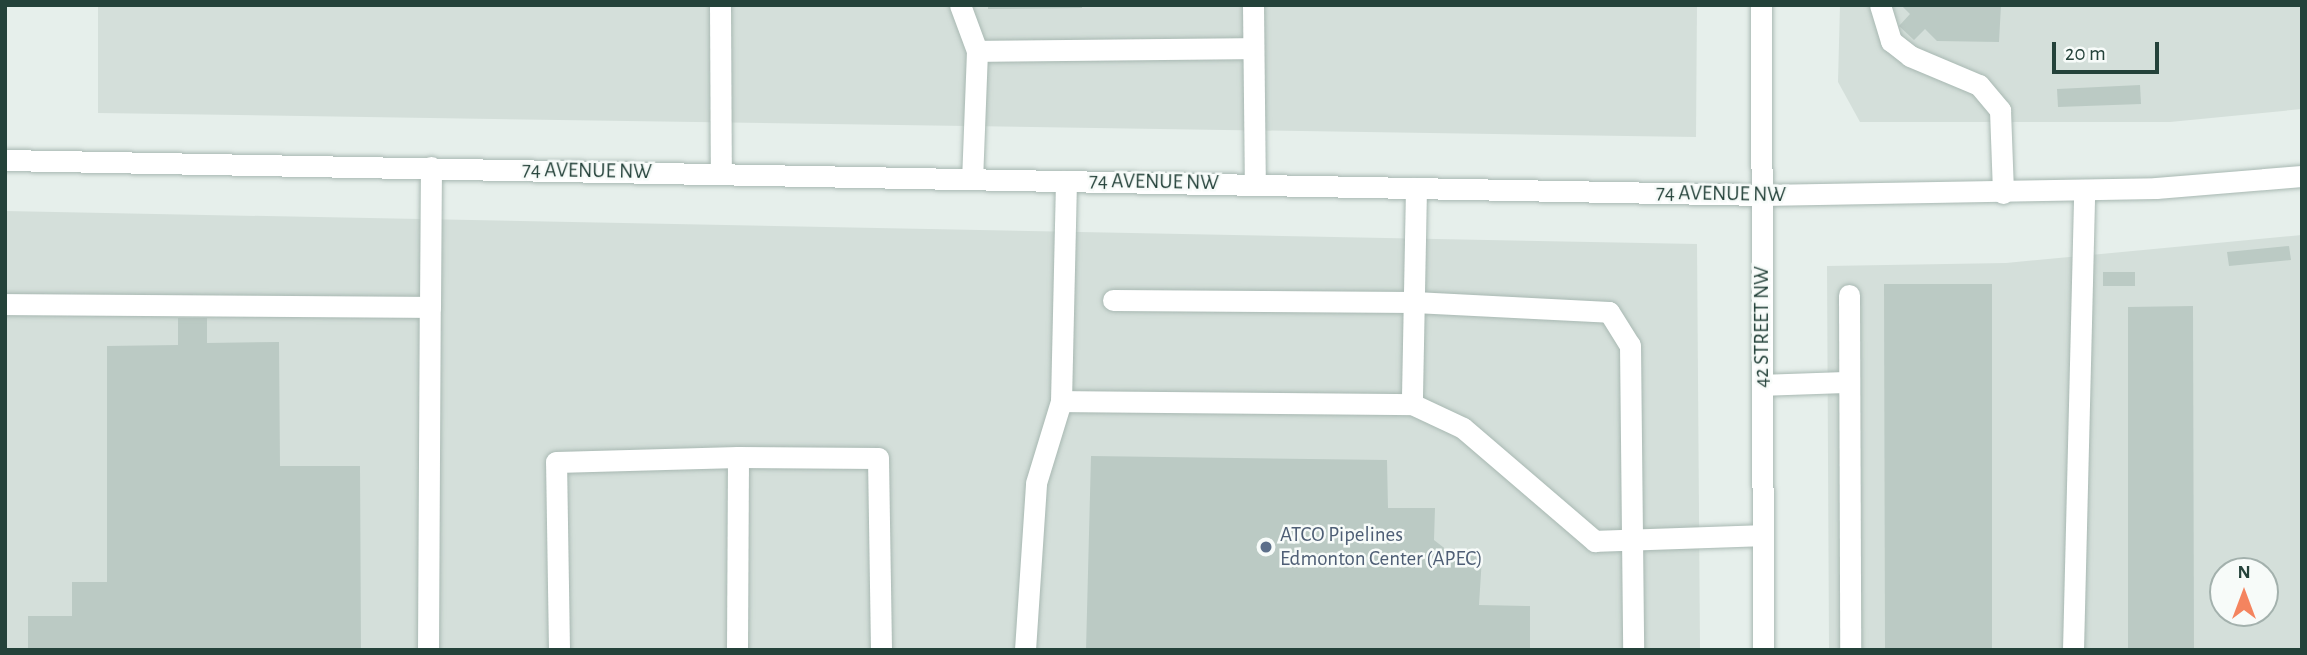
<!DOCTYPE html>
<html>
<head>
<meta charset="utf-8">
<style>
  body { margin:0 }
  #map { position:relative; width:2307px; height:655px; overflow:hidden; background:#e6efeb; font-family:"Alegreya Sans",sans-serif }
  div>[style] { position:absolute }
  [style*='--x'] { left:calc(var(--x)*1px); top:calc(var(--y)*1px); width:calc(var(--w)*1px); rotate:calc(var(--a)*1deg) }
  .built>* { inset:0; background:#d4dfda }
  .building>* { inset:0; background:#bbcac4 }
  .roads { filter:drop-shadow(0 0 2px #a8b8b2) drop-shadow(0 0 2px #a8b8b2) }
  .minor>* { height:21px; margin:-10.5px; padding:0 10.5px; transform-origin:10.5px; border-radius:10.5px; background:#fff }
  .dots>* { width:19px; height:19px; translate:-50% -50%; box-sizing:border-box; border:4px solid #f7fbf9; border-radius:50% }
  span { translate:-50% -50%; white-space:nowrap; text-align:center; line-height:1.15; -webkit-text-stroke:5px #f7fbf9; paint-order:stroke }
  .street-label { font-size:21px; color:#24423a }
  .service-label { font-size:21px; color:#4e5e75 }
  .left { translate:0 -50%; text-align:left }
  .frame { position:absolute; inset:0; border:7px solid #24423a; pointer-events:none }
  .north { position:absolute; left:2209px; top:557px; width:70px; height:70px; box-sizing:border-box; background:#f7fbf9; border:2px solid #a3b1ad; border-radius:50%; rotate:0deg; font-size:19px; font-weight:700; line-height:28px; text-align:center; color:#24423a }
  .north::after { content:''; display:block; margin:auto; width:24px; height:32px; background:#f4845f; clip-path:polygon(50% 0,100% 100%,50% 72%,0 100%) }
  .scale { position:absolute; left:2052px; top:42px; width:107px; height:32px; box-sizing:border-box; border:4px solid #24423a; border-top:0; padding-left:9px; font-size:21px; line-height:24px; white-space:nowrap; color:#24423a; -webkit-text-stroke:5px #f7fbf9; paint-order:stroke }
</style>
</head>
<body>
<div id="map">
  <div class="built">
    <div style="clip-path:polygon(98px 5px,1697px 5px,1696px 137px,98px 113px)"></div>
    <div style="clip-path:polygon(1840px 5px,2302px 5px,2302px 109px,2170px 122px,1860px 122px,1838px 82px)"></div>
    <div style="clip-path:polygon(5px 211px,1697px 244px,1700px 650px,5px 650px)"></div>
    <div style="clip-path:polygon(evenodd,2302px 235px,2302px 650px,1829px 650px,1827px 266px,2006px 263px,2302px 235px,2223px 571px,2265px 571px,2265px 613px,2223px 613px,2223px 571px)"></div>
  </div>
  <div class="building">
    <div style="clip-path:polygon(988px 5px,1082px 5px,1082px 8px,988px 9px)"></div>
    <div style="clip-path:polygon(1901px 5px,2001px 5px,1999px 42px,1937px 41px,1925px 29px,1914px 40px,1899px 26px,1910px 14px)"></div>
    <div style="clip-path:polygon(2140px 85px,2141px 104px,2058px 107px,2057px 89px)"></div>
    <div style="clip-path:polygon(2289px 246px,2291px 260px,2229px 266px,2227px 252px)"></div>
    <div style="clip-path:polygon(2103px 272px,2135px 272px,2135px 286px,2103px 286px)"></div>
    <div style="clip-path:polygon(1884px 284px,1992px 284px,1992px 650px,1885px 650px)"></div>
    <div style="clip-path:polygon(2193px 306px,2194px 650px,2128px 650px,2128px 307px)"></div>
    <div style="clip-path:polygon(178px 318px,207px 318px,207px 343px,279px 342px,280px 466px,360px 466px,361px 650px,28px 650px,28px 616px,72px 616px,72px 582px,107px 582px,107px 346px,178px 345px)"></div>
    <div style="clip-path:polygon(1091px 456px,1387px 460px,1388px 508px,1435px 508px,1434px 540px,1452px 554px,1482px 557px,1479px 605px,1530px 606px,1530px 650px,1086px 650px)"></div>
  </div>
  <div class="roads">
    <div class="minor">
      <div style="--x:720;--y:5;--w:169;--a:89.7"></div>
      <div style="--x:960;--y:5;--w:49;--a:69.7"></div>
      <div style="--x:977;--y:51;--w:128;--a:92.2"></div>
      <div style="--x:1253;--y:5;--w:179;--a:89.4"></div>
      <div style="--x:1761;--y:5;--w:645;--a:89.82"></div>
      <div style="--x:1880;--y:5;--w:38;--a:73"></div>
      <div style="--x:1891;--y:41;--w:24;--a:38"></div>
      <div style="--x:1910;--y:56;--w:75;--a:22.8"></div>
      <div style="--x:1979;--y:85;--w:33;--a:50"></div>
      <div style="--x:2000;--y:110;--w:83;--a:87.9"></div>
      <div style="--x:977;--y:51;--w:276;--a:-0.6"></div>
      <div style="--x:5;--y:160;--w:1757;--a:1.14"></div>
      <div style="--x:1762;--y:195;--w:394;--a:-1"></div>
      <div style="--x:2156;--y:188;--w:146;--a:-4.7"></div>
      <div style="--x:1066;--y:181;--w:220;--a:91.3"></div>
      <div style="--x:1061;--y:401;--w:351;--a:0.5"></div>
      <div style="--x:1416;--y:188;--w:216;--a:91.1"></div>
      <div style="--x:1412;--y:404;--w:56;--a:25.2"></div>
      <div style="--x:1463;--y:428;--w:174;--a:40.6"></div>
      <div style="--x:1595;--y:541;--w:168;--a:-2"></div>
      <div style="--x:1849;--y:295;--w:355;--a:89.8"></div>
      <div style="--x:1113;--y:300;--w:301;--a:0.4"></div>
      <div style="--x:1414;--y:302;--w:195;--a:2.9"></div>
      <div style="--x:1609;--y:312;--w:39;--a:58"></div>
      <div style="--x:1630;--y:345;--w:305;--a:89.4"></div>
      <div style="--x:5;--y:304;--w:425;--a:0.4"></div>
      <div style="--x:430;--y:307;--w:140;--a:-89.6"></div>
      <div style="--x:1762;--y:385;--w:87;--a:-2"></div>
      <div style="--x:428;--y:650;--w:343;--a:-89.7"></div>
      <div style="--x:559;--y:650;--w:188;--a:-90.9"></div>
      <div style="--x:556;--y:462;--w:182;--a:-1.6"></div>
      <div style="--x:738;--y:457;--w:140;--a:0.4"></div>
      <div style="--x:878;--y:458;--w:192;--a:89.1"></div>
      <div style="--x:737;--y:650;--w:193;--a:-89.7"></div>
      <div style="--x:1025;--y:650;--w:167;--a:-86.2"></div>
      <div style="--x:1036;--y:483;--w:86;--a:-73"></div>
      <div style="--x:2073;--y:650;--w:459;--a:-88.6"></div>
    </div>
  </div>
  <div class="dots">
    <div style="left:1266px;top:547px;background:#5c6f8a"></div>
  </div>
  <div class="street-label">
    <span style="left:587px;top:171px;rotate:1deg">74 AVENUE NW</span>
    <span style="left:1154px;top:182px;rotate:1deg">74 AVENUE NW</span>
    <span style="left:1721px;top:194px;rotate:1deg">74 AVENUE NW</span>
    <span style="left:1762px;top:327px;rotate:-90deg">42 STREET NW</span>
  </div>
  <div class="service-label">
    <span class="left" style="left:1280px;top:547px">ATCO Pipelines<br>Edmonton Center (APEC)</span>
  </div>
  <div class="frame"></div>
  <div class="north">N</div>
  <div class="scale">20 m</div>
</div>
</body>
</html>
